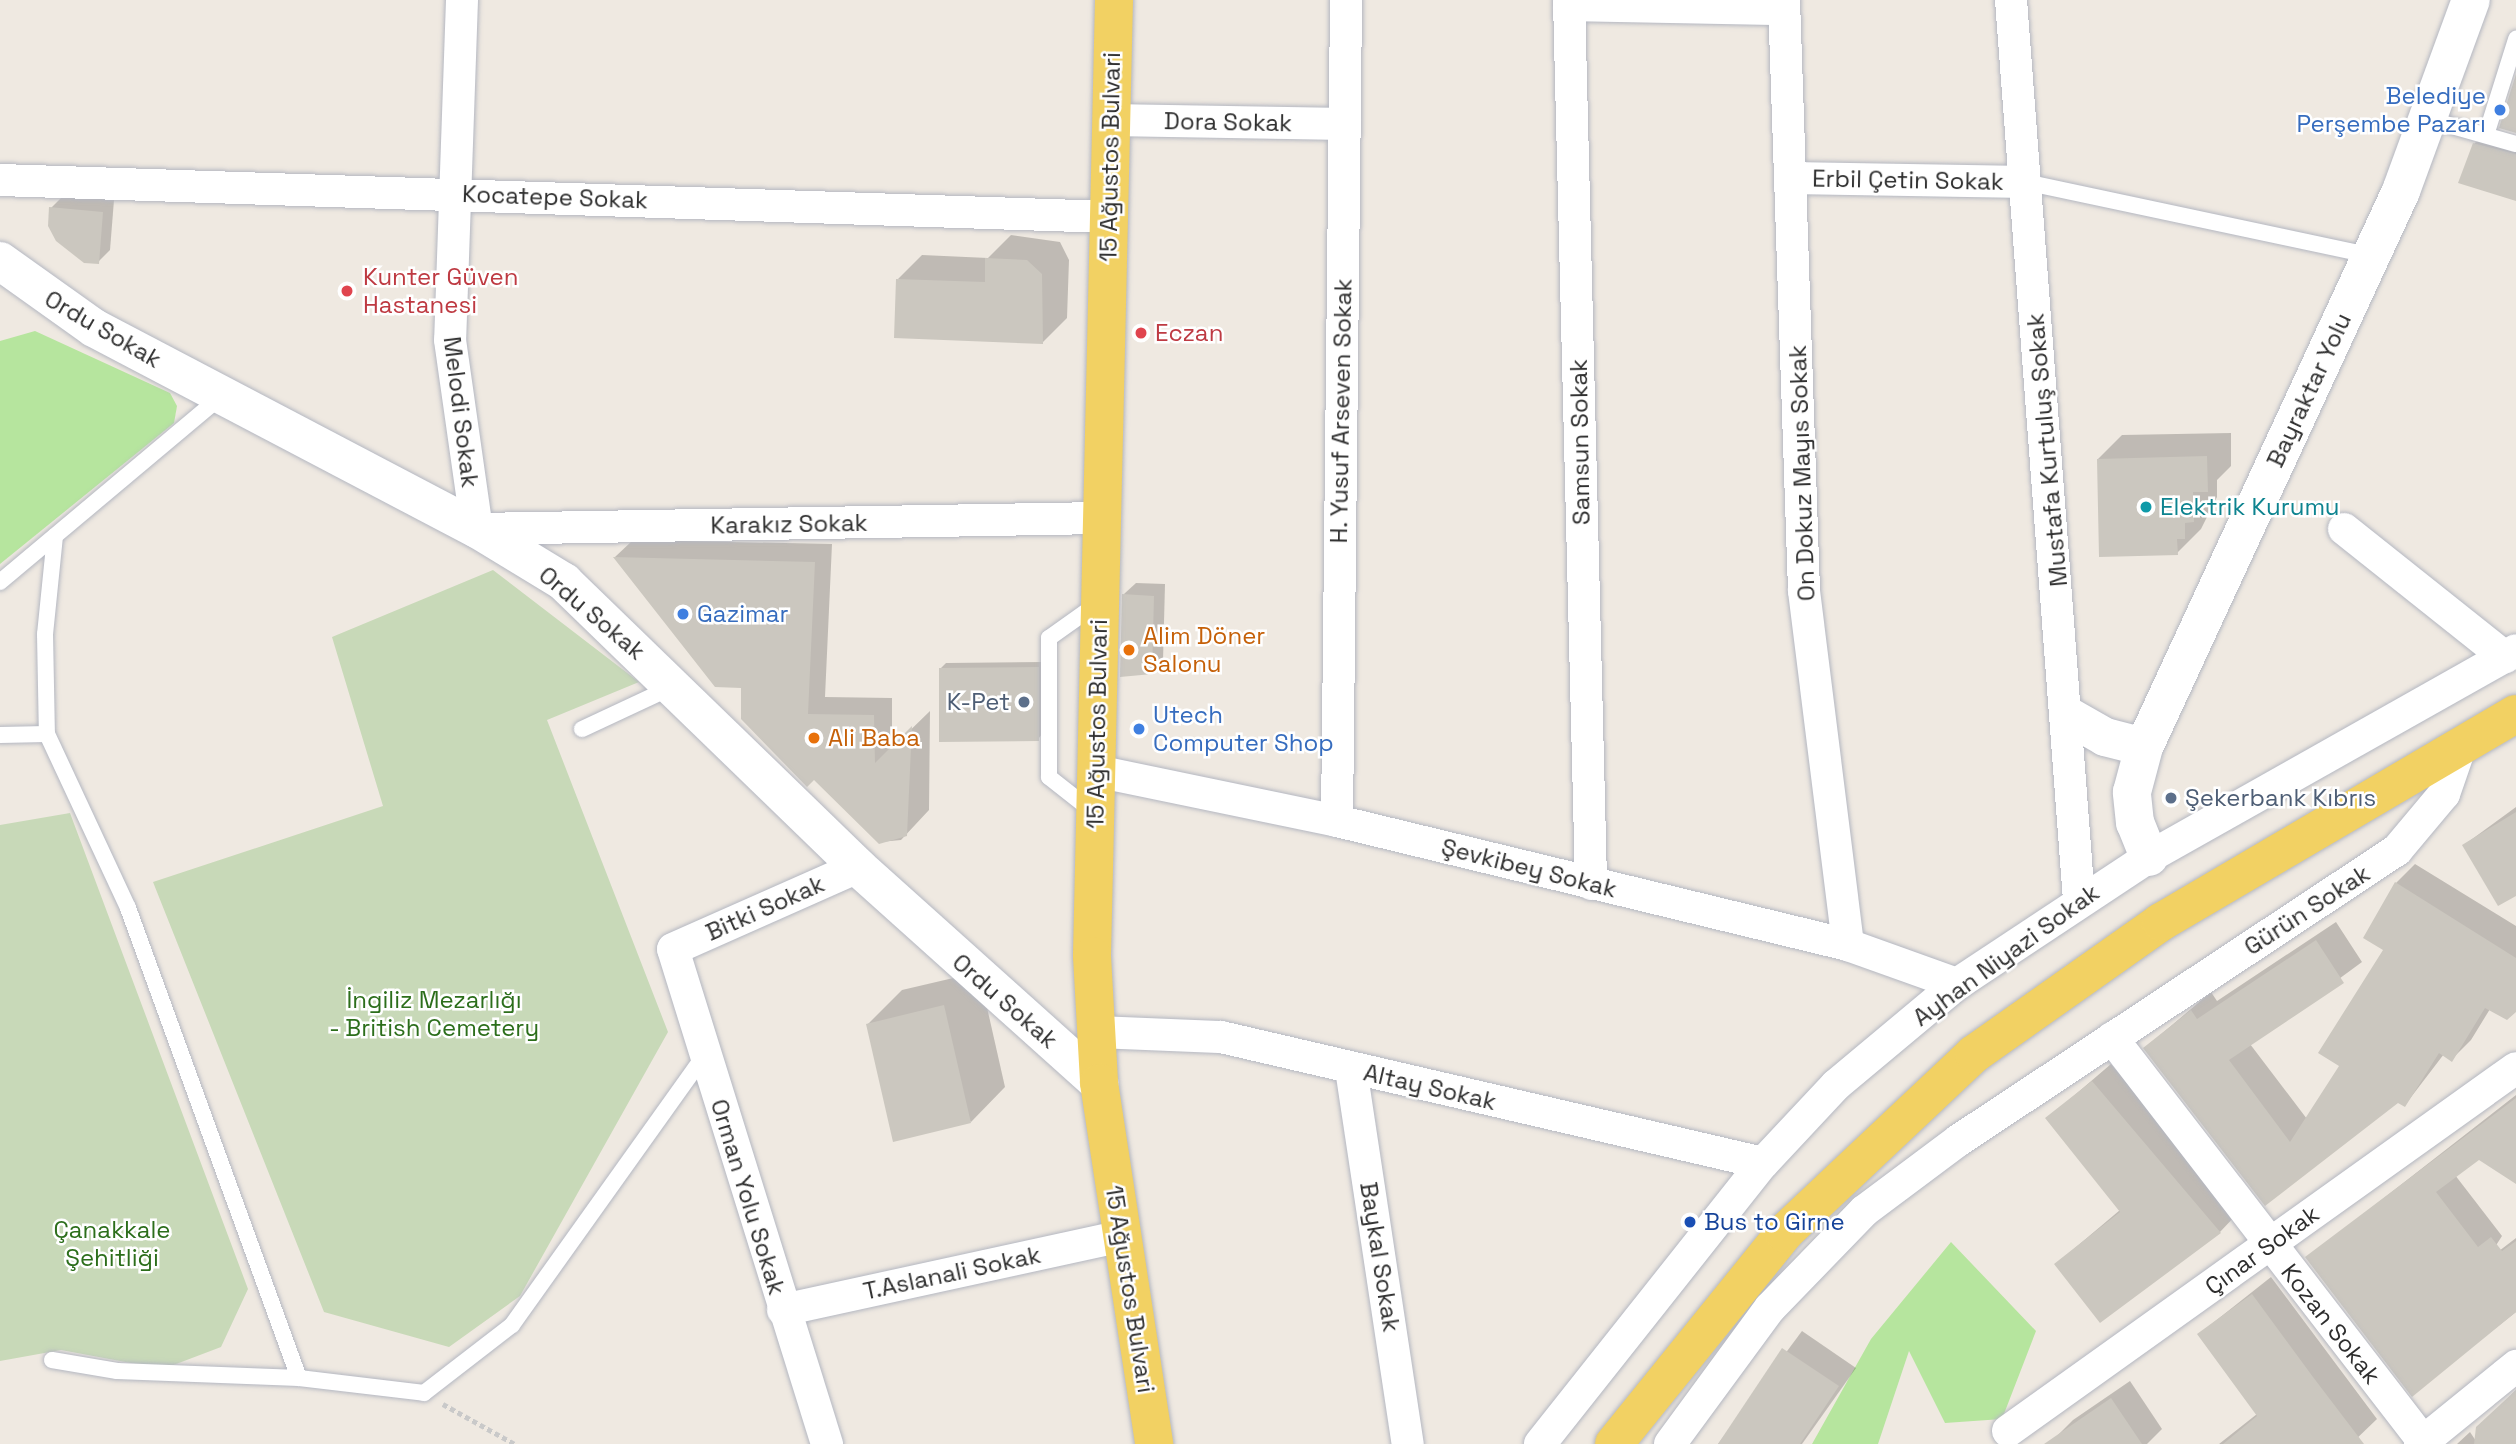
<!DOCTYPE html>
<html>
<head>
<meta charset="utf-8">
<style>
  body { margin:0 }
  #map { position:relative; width:2516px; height:1444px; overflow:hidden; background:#efe9e1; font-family:"Space Grotesk",sans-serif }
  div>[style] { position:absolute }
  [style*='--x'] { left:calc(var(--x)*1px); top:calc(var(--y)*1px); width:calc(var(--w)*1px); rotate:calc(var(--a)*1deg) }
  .green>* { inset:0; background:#b6e59e }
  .cemetery>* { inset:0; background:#c8d9b8 }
  .shadow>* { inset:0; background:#0003 }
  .building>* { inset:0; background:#cbc7bf }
  .path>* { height:4.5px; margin-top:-2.25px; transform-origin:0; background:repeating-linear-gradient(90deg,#c9c9c9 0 5px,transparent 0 8.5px) }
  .roads { filter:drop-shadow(0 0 2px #b4b7c1) drop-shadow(0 0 2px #b4b7c1) }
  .lane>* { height:16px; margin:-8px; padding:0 8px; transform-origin:8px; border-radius:8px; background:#fff }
  .street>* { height:32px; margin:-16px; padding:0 16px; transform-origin:16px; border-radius:16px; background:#fff }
  .secondary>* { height:38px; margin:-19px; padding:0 19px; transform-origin:19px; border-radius:19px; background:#fff }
  .primary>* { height:38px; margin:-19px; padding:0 19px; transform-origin:19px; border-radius:19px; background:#f2d163 }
  .dots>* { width:19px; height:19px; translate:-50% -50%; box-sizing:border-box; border:4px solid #fff; border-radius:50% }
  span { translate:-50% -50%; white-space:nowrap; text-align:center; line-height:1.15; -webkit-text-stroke:5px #fff; paint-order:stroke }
  .shop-label { font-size:24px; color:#366cbe }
  .right { translate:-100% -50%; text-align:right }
  .left { translate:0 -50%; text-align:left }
  .street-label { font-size:24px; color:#2e2e2e }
  .health-label { font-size:24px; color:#be3a42 }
  .culture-label { font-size:24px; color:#0d838f }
  .food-label { font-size:24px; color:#c56008 }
  .service-label { font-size:24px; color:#4e5e75 }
  .park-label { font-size:24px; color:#2c6e1b }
  .transit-label { font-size:24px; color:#164399 }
</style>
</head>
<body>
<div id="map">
  <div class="green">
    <div style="clip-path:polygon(35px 331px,170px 393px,177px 406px,174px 423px,0 564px,0 341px)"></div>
    <div style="clip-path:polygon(1951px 1242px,2036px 1331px,2002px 1419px,1945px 1423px,1909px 1351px,1878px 1444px,1812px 1444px,1871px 1339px)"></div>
  </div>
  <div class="cemetery">
    <div style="clip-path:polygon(493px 570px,639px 682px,547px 720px,668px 1032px,520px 1296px,449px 1347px,324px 1312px,153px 882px,383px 806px,332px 637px)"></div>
    <div style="clip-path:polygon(70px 813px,248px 1289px,221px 1347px,163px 1369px,61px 1350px,0 1361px,0 825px)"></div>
  </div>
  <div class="shadow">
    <div style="clip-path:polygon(2480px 138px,2516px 148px,2516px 199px,2474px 144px)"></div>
    <div style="clip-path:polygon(63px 196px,114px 200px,110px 250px,98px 262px,51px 208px)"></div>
    <div style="clip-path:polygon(1011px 235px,1060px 242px,1069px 260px,1067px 318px,1043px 342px,898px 279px,922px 255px,988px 258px)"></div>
    <div style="clip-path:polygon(2231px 433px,2231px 466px,2217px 480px,2217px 497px,2201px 529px,2177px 553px,2098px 459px,2122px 435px)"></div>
    <div style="clip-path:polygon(633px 540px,832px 544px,825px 697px,892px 698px,892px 748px,930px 711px,929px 810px,901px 840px,880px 842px,743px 686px,615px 557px)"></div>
    <div style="clip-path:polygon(1136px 583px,1165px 584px,1163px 661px,1151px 673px,1124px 594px)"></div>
    <div style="clip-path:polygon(1043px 662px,1043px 733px,1038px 739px,940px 669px,946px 663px)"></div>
    <div style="clip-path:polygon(2516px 807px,2516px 894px,2464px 845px)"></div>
    <div style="clip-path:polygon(2415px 864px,2516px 926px,2516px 1010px,2490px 1009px,2471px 1040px,2452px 1059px,2444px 1054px,2405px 1105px,2398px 1101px,2265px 1203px,2145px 1048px,2211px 992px,2217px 1001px,2336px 922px,2362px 962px,2250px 1044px,2307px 1119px,2342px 1065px,2386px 949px,2396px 883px)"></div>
    <div style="clip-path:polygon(979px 972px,1005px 1087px,971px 1122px,868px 1024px,902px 990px)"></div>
    <div style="clip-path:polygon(2111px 1064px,2237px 1214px,2220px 1232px,2056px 1264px,2120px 1210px,2048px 1118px)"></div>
    <div style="clip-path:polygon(2516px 1095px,2516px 1182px,2479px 1158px,2455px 1175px,2502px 1236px,2486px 1261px,2516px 1238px,2516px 1312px,2412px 1394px,2307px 1258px)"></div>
    <div style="clip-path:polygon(2271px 1277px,2377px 1419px,2351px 1444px,2219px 1444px,2257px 1414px,2199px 1334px)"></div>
    <div style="clip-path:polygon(1802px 1331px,1856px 1368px,1802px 1444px,1718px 1444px)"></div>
    <div style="clip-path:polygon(2130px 1381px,2162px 1429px,2147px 1444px,2059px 1444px,2055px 1438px,2073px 1420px)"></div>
    <div style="clip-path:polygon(2516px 1390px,2516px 1444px,2457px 1444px,2470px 1432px,2476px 1441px,2478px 1428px)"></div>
  </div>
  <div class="building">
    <div style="clip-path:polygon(2516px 74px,2516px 133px,2499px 128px)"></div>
    <div style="clip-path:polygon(2473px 143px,2516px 154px,2516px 201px,2458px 183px)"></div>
    <div style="clip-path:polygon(49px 207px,103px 212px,99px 264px,84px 263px,56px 241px,48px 226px)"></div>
    <div style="clip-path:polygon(985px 258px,1027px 260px,1042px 274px,1043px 344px,894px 338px,896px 279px,985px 282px)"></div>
    <div style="clip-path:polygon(2207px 456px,2208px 492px,2193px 492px,2194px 522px,2185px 523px,2185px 539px,2177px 539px,2178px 555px,2099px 557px,2097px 459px)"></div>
    <div style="clip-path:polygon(613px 557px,815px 562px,808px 714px,874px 715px,875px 763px,912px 726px,907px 836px,879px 844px,814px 780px,807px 787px,741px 719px,741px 688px,715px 687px)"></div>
    <div style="clip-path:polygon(1122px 594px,1154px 596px,1152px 674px,1120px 677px)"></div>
    <div style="clip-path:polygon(1039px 667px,1039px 741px,939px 742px,939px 668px)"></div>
    <div style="clip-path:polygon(2516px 812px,2516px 896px,2498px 906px,2462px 845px)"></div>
    <div style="clip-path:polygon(2395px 882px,2516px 958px,2516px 1012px,2507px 1020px,2485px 1008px,2452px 1062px,2439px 1053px,2405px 1107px,2398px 1103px,2265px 1206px,2143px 1048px,2191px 1010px,2197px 1019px,2316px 940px,2344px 983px,2229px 1060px,2290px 1142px,2339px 1066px,2318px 1053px,2383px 950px,2363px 938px)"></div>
    <div style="clip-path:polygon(944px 1005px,971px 1123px,893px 1142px,866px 1024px)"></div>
    <div style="clip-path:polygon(2092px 1081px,2221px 1233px,2100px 1323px,2054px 1264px,2120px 1212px,2045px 1118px)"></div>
    <div style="clip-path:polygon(2516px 1098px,2516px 1184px,2479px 1160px,2436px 1192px,2478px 1247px,2491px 1237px,2502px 1251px,2516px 1241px,2516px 1312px,2412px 1397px,2305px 1257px)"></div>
    <div style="clip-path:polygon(2252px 1294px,2313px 1377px,2364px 1444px,2223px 1444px,2257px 1416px,2197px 1334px)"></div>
    <div style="clip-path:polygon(1782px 1348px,1839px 1386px,1800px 1444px,1718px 1444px)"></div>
    <div style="clip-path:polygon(2516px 1390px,2516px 1444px,2474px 1444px,2476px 1427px)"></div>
    <div style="clip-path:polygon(2111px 1398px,2142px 1444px,2044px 1444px)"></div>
  </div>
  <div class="path">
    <div style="--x:443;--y:1404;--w:82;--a:29.1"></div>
  </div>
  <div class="roads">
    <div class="lane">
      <div style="--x:2431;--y:120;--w:88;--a:15.8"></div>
      <div style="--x:2486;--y:135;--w:101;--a:-72.6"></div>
      <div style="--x:2025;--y:182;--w:355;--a:12"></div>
      <div style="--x:55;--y:536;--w:99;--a:95.8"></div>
      <div style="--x:45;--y:634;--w:100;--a:88.9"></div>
      <div style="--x:47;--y:734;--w:192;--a:65"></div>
      <div style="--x:128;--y:908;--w:500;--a:70.01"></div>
      <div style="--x:0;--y:582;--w:290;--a:-40"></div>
      <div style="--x:582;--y:729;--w:99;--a:-25"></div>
      <div style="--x:0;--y:735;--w:47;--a:-1.2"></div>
      <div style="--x:1092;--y:811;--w:55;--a:-141.7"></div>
      <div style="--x:1049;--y:777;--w:139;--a:-90"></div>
      <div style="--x:1049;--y:638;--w:60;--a:-35.5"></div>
      <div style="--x:52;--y:1360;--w:66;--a:9.6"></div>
      <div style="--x:117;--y:1371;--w:182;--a:2.2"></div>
      <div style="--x:299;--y:1378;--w:126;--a:6.8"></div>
      <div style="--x:424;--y:1393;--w:111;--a:-37.7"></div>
      <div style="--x:512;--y:1325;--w:333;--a:-54.5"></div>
    </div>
    <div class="street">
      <div style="--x:462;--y:0;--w:340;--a:92"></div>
      <div style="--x:450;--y:340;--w:191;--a:81.9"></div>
      <div style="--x:477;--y:529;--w:624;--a:-1.01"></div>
      <div style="--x:1569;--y:0;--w:884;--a:88.57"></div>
      <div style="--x:1784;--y:0;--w:591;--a:88.06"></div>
      <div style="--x:1804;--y:591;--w:357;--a:82.9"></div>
      <div style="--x:2011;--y:0;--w:904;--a:85.68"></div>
      <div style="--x:1569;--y:5;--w:215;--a:1.1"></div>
      <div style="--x:1111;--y:120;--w:234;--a:1"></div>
      <div style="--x:1792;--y:178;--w:233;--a:1"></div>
      <div style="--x:0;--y:180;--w:1110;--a:1.91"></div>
      <div style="--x:2344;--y:529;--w:206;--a:38.5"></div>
      <div style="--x:1096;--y:771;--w:246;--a:11.7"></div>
      <div style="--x:1337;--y:821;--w:526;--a:13.64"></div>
      <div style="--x:1848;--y:945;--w:116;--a:19.7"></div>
      <div style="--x:1337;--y:821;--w:821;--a:-89.37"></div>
      <div style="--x:1095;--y:1032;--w:126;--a:2.3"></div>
      <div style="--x:1221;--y:1037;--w:556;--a:13.09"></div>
      <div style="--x:2112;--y:1038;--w:509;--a:52.34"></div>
      <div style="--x:1351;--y:1069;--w:379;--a:81.4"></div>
      <div style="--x:783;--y:1310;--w:346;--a:-12.3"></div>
      <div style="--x:2008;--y:1431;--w:624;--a:-35.55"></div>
      <div style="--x:827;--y:1444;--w:518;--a:-107.28"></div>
      <div style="--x:673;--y:949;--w:202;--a:-23.9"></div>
      <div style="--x:1540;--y:1444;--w:359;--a:-51.6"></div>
      <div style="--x:1763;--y:1163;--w:107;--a:-46.9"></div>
      <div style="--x:1836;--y:1085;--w:158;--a:-39.9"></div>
      <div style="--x:1957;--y:984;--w:230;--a:-33.5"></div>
      <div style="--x:2149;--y:857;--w:421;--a:-29.4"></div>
      <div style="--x:1670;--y:1444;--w:169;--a:-53.7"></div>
      <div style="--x:1770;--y:1308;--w:135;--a:-45.9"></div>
      <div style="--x:1864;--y:1211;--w:119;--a:-36.8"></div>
      <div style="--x:1959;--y:1140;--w:525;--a:-33.51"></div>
      <div style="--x:2397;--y:850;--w:73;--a:-50"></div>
      <div style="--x:2444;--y:794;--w:52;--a:-70.9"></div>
      <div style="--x:2420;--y:1444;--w:124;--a:-39.1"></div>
    </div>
    <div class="secondary">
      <div style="--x:0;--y:261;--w:115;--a:35.5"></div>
      <div style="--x:94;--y:328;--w:433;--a:27.7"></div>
      <div style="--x:477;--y:529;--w:102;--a:31.3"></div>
      <div style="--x:564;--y:582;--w:409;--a:44.1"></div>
      <div style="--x:858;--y:867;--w:324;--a:41.9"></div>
      <div style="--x:2070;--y:717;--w:40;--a:29.7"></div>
      <div style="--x:2105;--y:737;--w:40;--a:14.4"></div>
      <div style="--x:2149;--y:857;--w:37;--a:-112"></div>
      <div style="--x:2135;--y:823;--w:31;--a:-96"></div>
      <div style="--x:2132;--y:792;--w:47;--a:-75.1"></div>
      <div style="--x:2144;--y:747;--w:613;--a:-65.19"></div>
      <div style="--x:2401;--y:191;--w:203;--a:-69.9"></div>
    </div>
    <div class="primary">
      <div style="--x:1114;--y:0;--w:956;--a:91.32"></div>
      <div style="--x:1092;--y:956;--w:127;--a:86.8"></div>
      <div style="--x:1099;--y:1083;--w:365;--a:81.3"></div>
      <div style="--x:1614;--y:1444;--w:271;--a:-51.1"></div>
      <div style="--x:1784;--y:1233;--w:261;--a:-43.3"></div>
      <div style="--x:1974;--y:1054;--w:229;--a:-35.2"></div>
      <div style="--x:2161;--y:922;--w:411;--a:-30.4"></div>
    </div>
  </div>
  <div class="dots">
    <div style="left:2500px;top:110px;background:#3f7fe0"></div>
    <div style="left:347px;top:291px;background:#e0444e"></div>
    <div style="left:1141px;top:333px;background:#e0444e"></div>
    <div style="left:2146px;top:507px;background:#0f9aa8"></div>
    <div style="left:683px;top:614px;background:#3f7fe0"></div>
    <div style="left:1129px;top:650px;background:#e8710a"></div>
    <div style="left:1024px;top:702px;background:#5c6f8a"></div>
    <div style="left:1139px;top:729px;background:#3f7fe0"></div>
    <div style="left:814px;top:738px;background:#e8710a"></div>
    <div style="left:2171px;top:798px;background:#5c6f8a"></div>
    <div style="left:1690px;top:1222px;background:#1a4fb4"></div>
  </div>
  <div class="shop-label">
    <span class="right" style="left:2486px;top:110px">Belediye<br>Perşembe Pazarı</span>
    <span class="left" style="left:697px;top:614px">Gazimar</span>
    <span class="left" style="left:1153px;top:729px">Utech<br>Computer Shop</span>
  </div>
  <div class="street-label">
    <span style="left:1228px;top:122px;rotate:1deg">Dora Sokak</span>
    <span style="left:1110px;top:157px;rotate:-89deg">15 Ağustos Bulvari</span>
    <span style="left:1908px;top:180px;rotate:1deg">Erbil Çetin Sokak</span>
    <span style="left:555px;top:197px;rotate:2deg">Kocatepe Sokak</span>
    <span style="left:103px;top:329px;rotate:30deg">Ordu Sokak</span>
    <span style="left:2309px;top:390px;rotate:-65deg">Bayraktar Yolu</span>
    <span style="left:1341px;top:411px;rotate:-89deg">H. Yusuf Arseven Sokak</span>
    <span style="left:461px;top:412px;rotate:83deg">Melodi Sokak</span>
    <span style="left:1580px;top:442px;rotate:-91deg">Samsun Sokak</span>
    <span style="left:2047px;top:450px;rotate:-95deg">Mustafa Kurtuluş Sokak</span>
    <span style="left:1802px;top:473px;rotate:-92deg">On Dokuz Mayıs Sokak</span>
    <span style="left:789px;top:524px;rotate:-1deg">Karakız Sokak</span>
    <span style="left:592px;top:613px;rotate:40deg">Ordu Sokak</span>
    <span style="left:1097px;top:724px;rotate:-89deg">15 Ağustos Bulvari</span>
    <span style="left:1529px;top:868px;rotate:14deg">Şevkibey Sokak</span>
    <span style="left:765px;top:908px;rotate:-24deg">Bitki Sokak</span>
    <span style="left:2307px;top:910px;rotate:-33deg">Gürün Sokak</span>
    <span style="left:2006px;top:955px;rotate:-36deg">Ayhan Niyazi Sokak</span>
    <span style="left:1005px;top:1001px;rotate:41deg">Ordu Sokak</span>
    <span style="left:1430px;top:1087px;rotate:13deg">Altay Sokak</span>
    <span style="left:748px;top:1197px;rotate:73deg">Orman Yolu Sokak</span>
    <span style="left:2262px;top:1250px;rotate:-36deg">Çınar Sokak</span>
    <span style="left:1380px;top:1257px;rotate:81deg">Baykal Sokak</span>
    <span style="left:952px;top:1273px;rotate:-12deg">T.Aslanali Sokak</span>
    <span style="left:1130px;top:1289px;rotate:81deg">15 Ağustos Bulvari</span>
    <span style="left:2331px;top:1324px;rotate:52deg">Kozan Sokak</span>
  </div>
  <div class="health-label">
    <span class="left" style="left:363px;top:291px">Kunter Güven<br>Hastanesi</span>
    <span class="left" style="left:1155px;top:333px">Eczan</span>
  </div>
  <div class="culture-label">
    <span class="left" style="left:2160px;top:507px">Elektrik Kurumu</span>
  </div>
  <div class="food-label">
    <span class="left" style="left:1143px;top:650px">Alim Döner<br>Salonu</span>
    <span class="left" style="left:828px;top:738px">Ali Baba</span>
  </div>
  <div class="service-label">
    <span class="right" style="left:1010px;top:702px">K-Pet</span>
    <span class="left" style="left:2185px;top:798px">Şekerbank Kıbrıs</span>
  </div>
  <div class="park-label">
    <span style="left:434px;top:1014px">İngiliz Mezarlığı<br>- British Cemetery</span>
    <span style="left:112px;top:1244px">Çanakkale<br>Şehitliği</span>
  </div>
  <div class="transit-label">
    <span class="left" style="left:1704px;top:1222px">Bus to Girne</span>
  </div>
</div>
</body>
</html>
